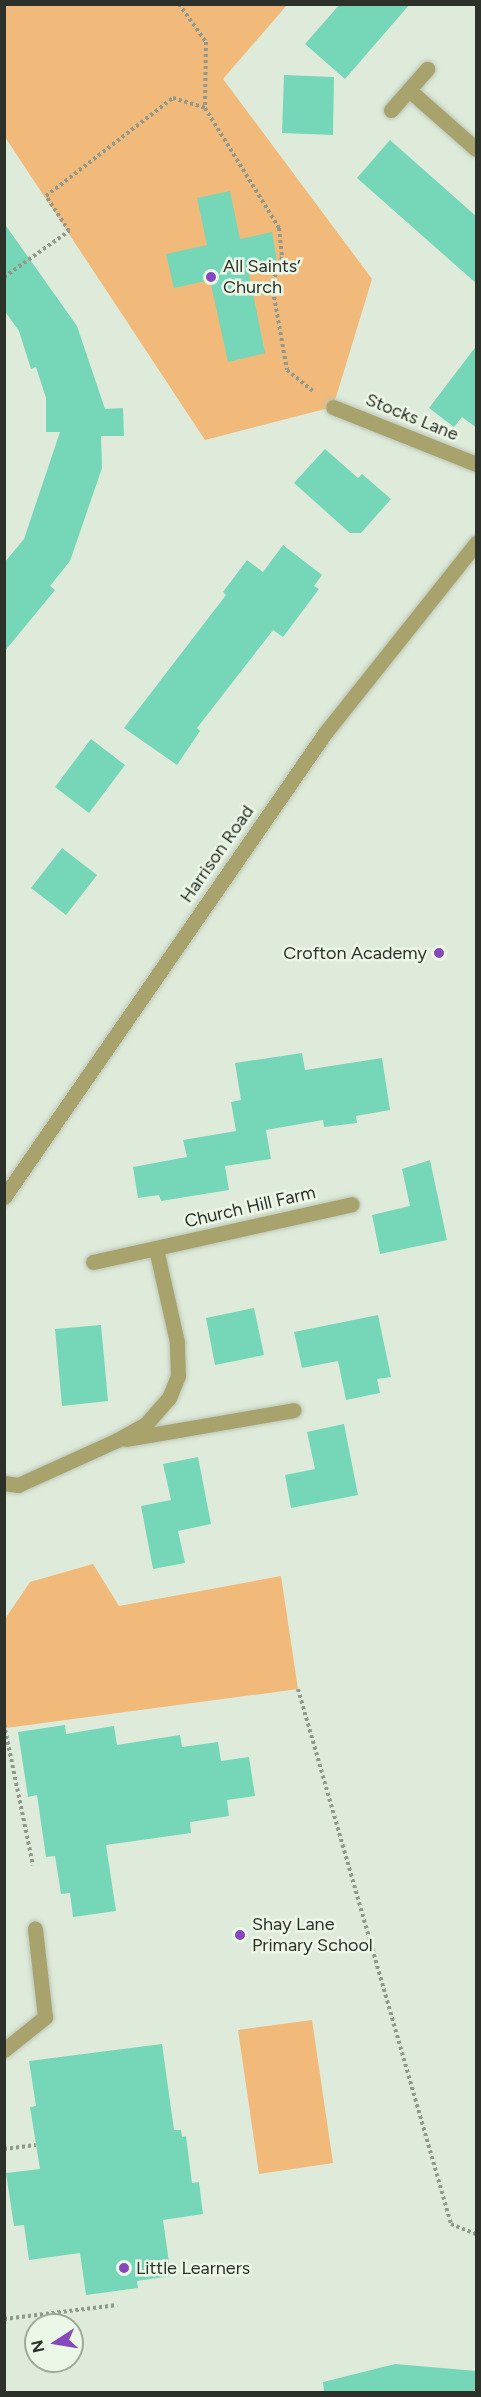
<!DOCTYPE html>
<html>
<head>
<meta charset="utf-8">
<style>
  body { margin:0 }
  #map { position:relative; width:481px; height:2397px; overflow:hidden; background:#dfebda; font-family:Figtree,sans-serif }
  div>[style] { position:absolute }
  [style*='--x'] { left:calc(var(--x)*1px); top:calc(var(--y)*1px); width:calc(var(--w)*1px); rotate:calc(var(--a)*1deg) }
  .green>* { inset:0; background:#f1ba7a }
  .building>* { inset:0; background:#75d7b8 }
  .path>* { height:4px; margin-top:-2px; transform-origin:0; background:repeating-linear-gradient(90deg,#90998c 0 3px,transparent 0 6px) }
  .roads { filter:drop-shadow(0 0 2px #bbc6b7) drop-shadow(0 0 2px #bbc6b7) }
  .minor>* { height:15px; margin:-7.5px; padding:0 7.5px; transform-origin:7.5px; border-radius:7.5px; background:#a8a36d }
  .dots>* { width:16px; height:16px; translate:-50% -50%; box-sizing:border-box; border:3px solid #ecf8e7; border-radius:50% }
  span { translate:-50% -50%; white-space:nowrap; text-align:center; line-height:1.15; -webkit-text-stroke:5px #ecf8e7; paint-order:stroke }
  .poi-label { font-size:18px; color:#2c312a }
  .left { translate:0 -50%; text-align:left }
  .right { translate:-100% -50%; text-align:right }
  .street-label { font-size:18px; color:#2c312a }
  .frame { position:absolute; inset:0; border:6px solid #2c312a; pointer-events:none }
  .north { position:absolute; left:24px; top:2313px; width:60px; height:60px; box-sizing:border-box; background:#ecf8e7; border:2px solid #9fa89b; border-radius:50%; rotate:258deg; font-size:16px; font-weight:700; line-height:24px; text-align:center; color:#2c312a }
  .north::after { content:''; display:block; margin:auto; width:21px; height:27px; background:#8748bd; clip-path:polygon(50% 0,100% 100%,50% 72%,0 100%) }
</style>
</head>
<body>
<div id="map">
  <div class="green">
    <div style="clip-path:polygon(4px 5px,287px 5px,223px 79px,372px 279px,333px 407px,205px 440px,5px 137px)"></div>
    <div style="clip-path:polygon(93px 1564px,119px 1606px,281px 1576px,298px 1689px,6px 1728px,5px 1619px,30px 1582px)"></div>
    <div style="clip-path:polygon(312px 2020px,333px 2163px,259px 2174px,238px 2030px)"></div>
  </div>
  <div class="building">
    <div style="clip-path:polygon(340px 4px,410px 4px,345px 79px,305px 44px)"></div>
    <div style="clip-path:polygon(284px 75px,334px 77px,333px 135px,282px 133px)"></div>
    <div style="clip-path:polygon(390px 140px,477px 217px,477px 284px,357px 178px)"></div>
    <div style="clip-path:polygon(230px 191px,240px 239px,272px 232px,278px 267px,249px 274px,265px 353px,228px 362px,210px 280px,174px 288px,166px 254px,207px 245px,197px 198px)"></div>
    <div style="clip-path:polygon(4px 223px,77px 326px,105px 409px,123px 408px,124px 436px,101px 436px,102px 468px,70px 561px,50px 586px,55px 590px,4px 652px,4px 563px,24px 539px,60px 432px,46px 432px,46px 398px,36px 367px,31px 369px,19px 331px,4px 310px)"></div>
    <div style="clip-path:polygon(477px 345px,477px 428px,462px 417px,454px 427px,429px 408px)"></div>
    <div style="clip-path:polygon(325px 449px,358px 478px,362px 474px,391px 499px,361px 533px,350px 533px,294px 483px)"></div>
    <div style="clip-path:polygon(283px 545px,322px 575px,314px 586px,319px 589px,283px 637px,273px 630px,197px 728px,200px 731px,177px 765px,124px 728px,226px 595px,223px 592px,247px 560px,263px 572px)"></div>
    <div style="clip-path:polygon(91px 739px,125px 765px,89px 813px,55px 787px)"></div>
    <div style="clip-path:polygon(62px 848px,97px 875px,66px 915px,31px 888px)"></div>
    <div style="clip-path:polygon(302px 1053px,305px 1070px,382px 1058px,390px 1110px,356px 1116px,357px 1123px,324px 1127px,323px 1120px,266px 1130px,271px 1159px,225px 1166px,229px 1190px,161px 1201px,159px 1195px,138px 1198px,133px 1167px,187px 1157px,183px 1140px,236px 1131px,231px 1102px,241px 1100px,235px 1063px)"></div>
    <div style="clip-path:polygon(430px 1160px,447px 1240px,380px 1254px,372px 1215px,410px 1206px,402px 1169px)"></div>
    <div style="clip-path:polygon(254px 1308px,264px 1355px,215px 1365px,206px 1318px)"></div>
    <div style="clip-path:polygon(378px 1315px,391px 1377px,377px 1379px,380px 1393px,346px 1400px,338px 1361px,302px 1368px,294px 1332px)"></div>
    <div style="clip-path:polygon(101px 1325px,108px 1401px,62px 1406px,55px 1329px)"></div>
    <div style="clip-path:polygon(344px 1424px,358px 1495px,291px 1508px,285px 1475px,315px 1469px,307px 1432px)"></div>
    <div style="clip-path:polygon(198px 1457px,211px 1524px,178px 1531px,185px 1563px,153px 1569px,141px 1506px,171px 1500px,163px 1464px)"></div>
    <div style="clip-path:polygon(65px 1725px,66px 1734px,114px 1726px,117px 1745px,180px 1735px,182px 1747px,218px 1742px,221px 1761px,249px 1757px,255px 1796px,227px 1800px,229px 1816px,190px 1822px,191px 1833px,106px 1845px,116px 1911px,73px 1917px,70px 1893px,61px 1894px,55px 1856px,46px 1857px,37px 1795px,28px 1797px,18px 1732px)"></div>
    <div style="clip-path:polygon(162px 2044px,174px 2130px,181px 2130px,182px 2137px,186px 2136px,192px 2183px,199px 2182px,203px 2214px,163px 2220px,171px 2276px,137px 2281px,138px 2288px,86px 2295px,80px 2253px,29px 2260px,24px 2225px,14px 2226px,6px 2173px,40px 2169px,30px 2107px,36px 2106px,29px 2061px)"></div>
    <div style="clip-path:polygon(395px 2364px,477px 2371px,477px 2392px,324px 2392px,323px 2382px)"></div>
  </div>
  <div class="path">
    <div style="--x:179;--y:4;--w:47;--a:54.6"></div>
    <div style="--x:206;--y:42;--w:66;--a:90.9"></div>
    <div style="--x:205;--y:108;--w:141;--a:58.3"></div>
    <div style="--x:279;--y:228;--w:29;--a:84"></div>
    <div style="--x:282;--y:257;--w:30;--a:110"></div>
    <div style="--x:272;--y:285;--w:86;--a:80"></div>
    <div style="--x:287;--y:370;--w:33;--a:39"></div>
    <div style="--x:4;--y:277;--w:80;--a:-35.3"></div>
    <div style="--x:69;--y:231;--w:42;--a:-123.3"></div>
    <div style="--x:46;--y:196;--w:160;--a:-37.7"></div>
    <div style="--x:173;--y:98;--w:34;--a:17"></div>
    <div style="--x:298;--y:1689;--w:556;--a:74.04"></div>
    <div style="--x:451;--y:2224;--w:27;--a:22"></div>
    <div style="--x:4;--y:1724;--w:144;--a:78.4"></div>
    <div style="--x:4;--y:2149;--w:32;--a:-7"></div>
    <div style="--x:4;--y:2319;--w:114;--a:-7.1"></div>
  </div>
  <div class="roads">
    <div class="minor">
      <div style="--x:409;--y:90;--w:89;--a:41.4"></div>
      <div style="--x:391;--y:110;--w:55;--a:-48.7"></div>
      <div style="--x:333;--y:407;--w:154;--a:21.7"></div>
      <div style="--x:4;--y:1197;--w:564;--a:-55.32"></div>
      <div style="--x:325;--y:733;--w:243;--a:-51.5"></div>
      <div style="--x:93;--y:1262;--w:265;--a:-12.6"></div>
      <div style="--x:126;--y:1439;--w:170;--a:-9.8"></div>
      <div style="--x:4;--y:1483;--w:14;--a:8"></div>
      <div style="--x:18;--y:1485;--w:109;--a:-24.4"></div>
      <div style="--x:117;--y:1440;--w:33;--a:-29"></div>
      <div style="--x:146;--y:1424;--w:35;--a:-49"></div>
      <div style="--x:169;--y:1398;--w:24;--a:-68"></div>
      <div style="--x:178;--y:1376;--w:34;--a:-92"></div>
      <div style="--x:177;--y:1342;--w:95;--a:-102.7"></div>
      <div style="--x:4;--y:2050;--w:53;--a:-38.8"></div>
      <div style="--x:45;--y:2017;--w:89;--a:-96.5"></div>
    </div>
  </div>
  <div class="dots">
    <div style="left:211px;top:277px;background:#8748bd"></div>
    <div style="left:439px;top:953px;background:#8748bd"></div>
    <div style="left:240px;top:1935px;background:#8748bd"></div>
    <div style="left:124px;top:2268px;background:#8748bd"></div>
  </div>
  <div class="poi-label">
    <span class="left" style="left:223px;top:277px">All Saints’<br>Church</span>
    <span class="right" style="left:427px;top:953px">Crofton Academy</span>
    <span class="left" style="left:252px;top:1935px">Shay Lane<br>Primary School</span>
    <span class="left" style="left:136px;top:2268px">Little Learners</span>
  </div>
  <div class="street-label">
    <span style="left:412px;top:417px;rotate:22deg">Stocks Lane</span>
    <span style="left:217px;top:854px;rotate:-55deg">Harrison Road</span>
    <span style="left:250px;top:1207px;rotate:-13deg">Church Hill Farm</span>
  </div>
  <div class="frame"></div>
  <div class="north">N</div>
</div>
</body>
</html>
